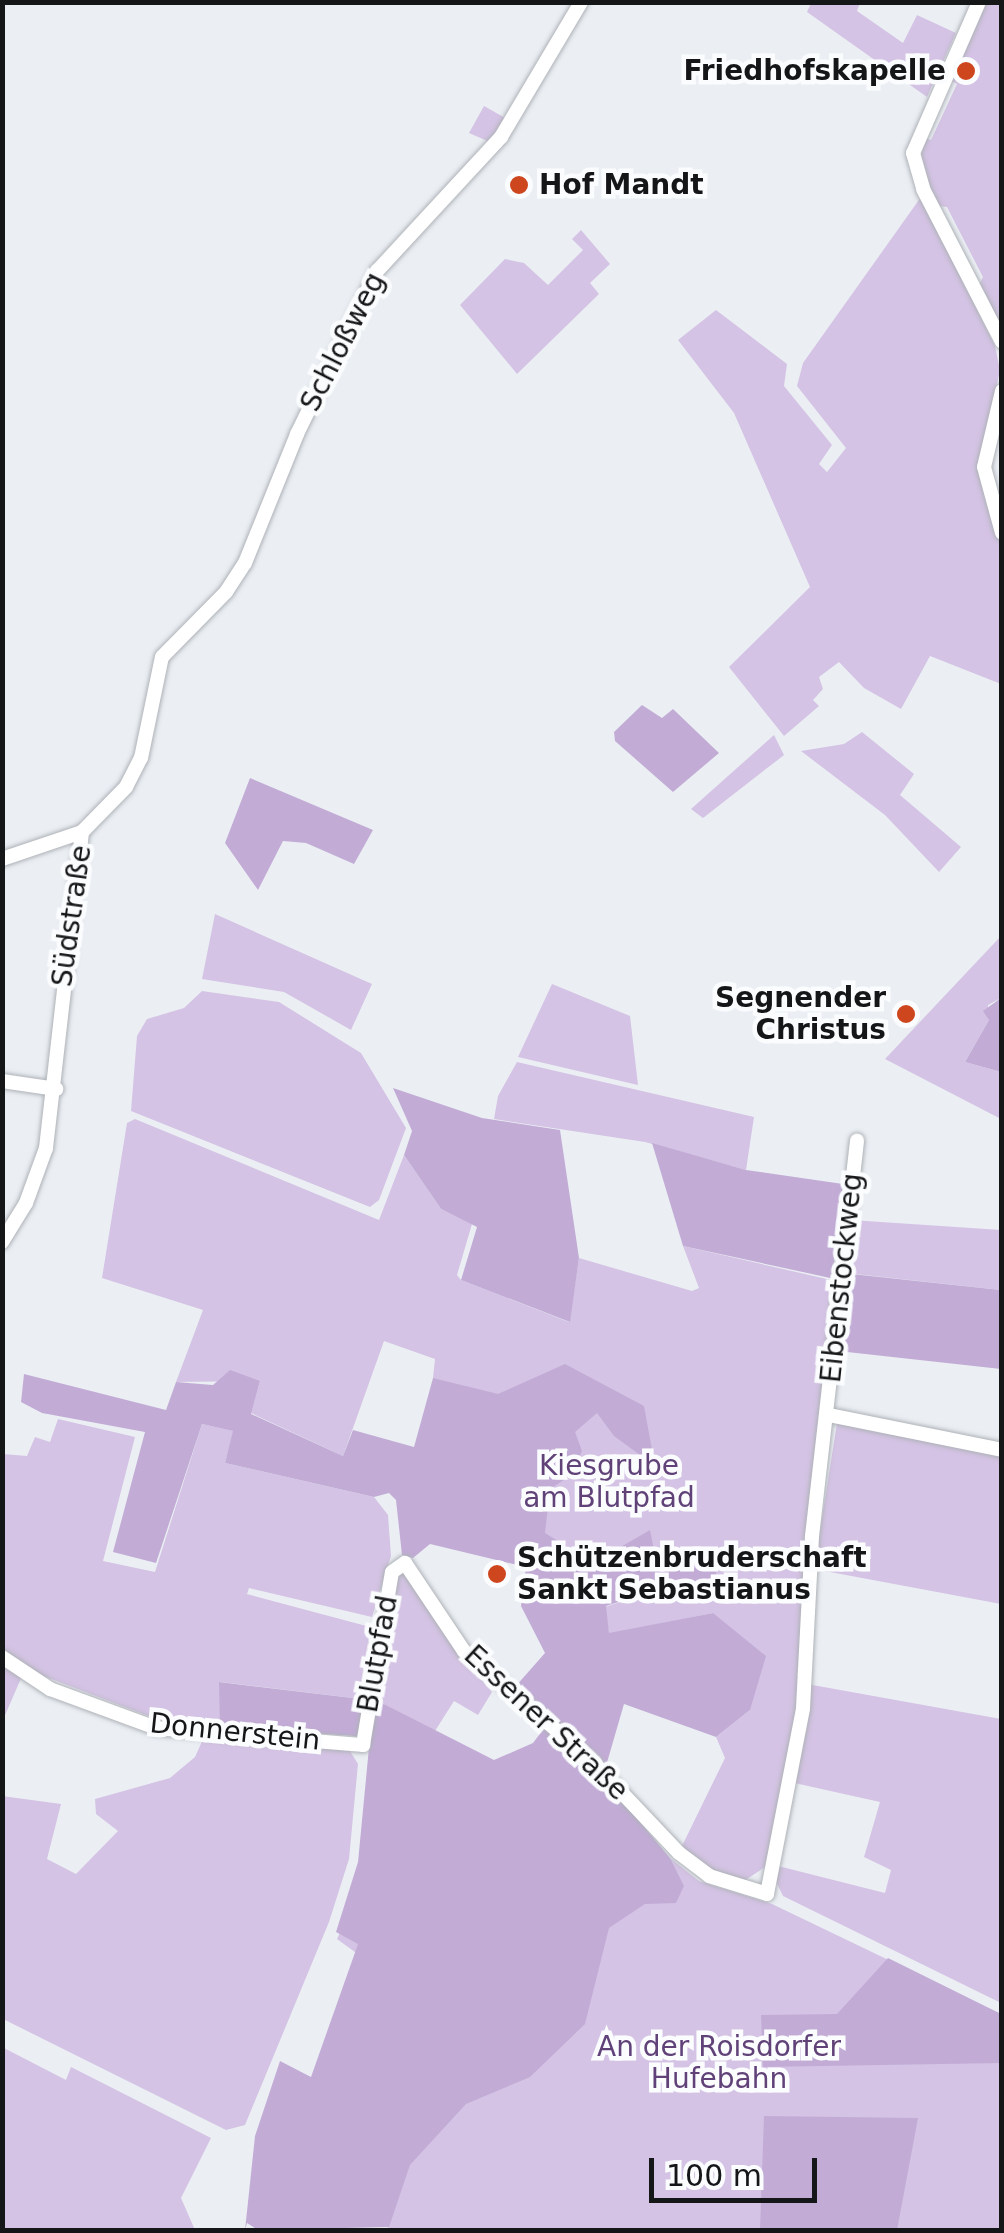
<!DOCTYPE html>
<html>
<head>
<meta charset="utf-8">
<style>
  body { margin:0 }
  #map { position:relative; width:1004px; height:2233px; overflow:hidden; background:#ebeff4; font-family:"DejaVu Sans",sans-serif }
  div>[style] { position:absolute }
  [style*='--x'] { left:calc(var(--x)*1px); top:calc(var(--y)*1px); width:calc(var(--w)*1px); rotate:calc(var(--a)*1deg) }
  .green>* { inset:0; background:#d4c3e4 }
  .forest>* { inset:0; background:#c2acd6 }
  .roads { filter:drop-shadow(0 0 2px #aeb2b7) drop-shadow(0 0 2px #aeb2b7) }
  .minor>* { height:14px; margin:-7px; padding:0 7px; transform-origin:7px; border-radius:7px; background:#fff }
  .dots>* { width:28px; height:28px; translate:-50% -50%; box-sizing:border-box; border:5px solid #fafcfe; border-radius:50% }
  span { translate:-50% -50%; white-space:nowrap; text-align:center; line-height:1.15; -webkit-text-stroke:9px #fafcfe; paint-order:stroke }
  .poi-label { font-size:28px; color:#151618; font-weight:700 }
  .right { translate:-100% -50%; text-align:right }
  .left { translate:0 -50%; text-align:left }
  .street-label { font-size:28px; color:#151618 }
  .park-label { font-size:28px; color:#604178 }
  .frame { position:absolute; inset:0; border:5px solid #151618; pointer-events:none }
  .scale { position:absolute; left:649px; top:2158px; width:168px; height:45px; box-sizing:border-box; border:5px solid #151618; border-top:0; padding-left:12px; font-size:30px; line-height:35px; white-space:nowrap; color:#151618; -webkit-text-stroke:8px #fafcfe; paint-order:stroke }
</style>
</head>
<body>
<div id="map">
  <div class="green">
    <div style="clip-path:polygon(811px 3px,860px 3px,857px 11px,903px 43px,917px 15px,956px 33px,927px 97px,807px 12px)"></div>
    <div style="clip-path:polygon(983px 3px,1001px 3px,1001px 330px,979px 285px,983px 277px,947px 207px,938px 206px,920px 162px,925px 138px,931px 140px,957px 84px,950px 80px)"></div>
    <div style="clip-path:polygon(484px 106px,507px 119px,492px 143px,469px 133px)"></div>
    <div style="clip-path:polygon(921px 197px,995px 346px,1000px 370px,979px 468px,1001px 546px,1001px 684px,930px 656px,901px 709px,864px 688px,839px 662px,819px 677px,823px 689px,813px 700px,819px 706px,784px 736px,729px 667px,810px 587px,734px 413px,678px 340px,716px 310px,787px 364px,784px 386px,832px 445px,819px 464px,827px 472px,846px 448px,797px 386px,803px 363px)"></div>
    <div style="clip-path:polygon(581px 230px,610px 264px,590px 283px,599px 294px,517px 374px,460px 305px,505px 259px,524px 263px,548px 285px,583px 250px,572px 239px)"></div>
    <div style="clip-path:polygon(862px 732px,914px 774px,900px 795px,961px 847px,939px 872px,885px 815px,801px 751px,844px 744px)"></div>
    <div style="clip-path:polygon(774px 735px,784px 755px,703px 818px,691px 809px)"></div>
    <div style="clip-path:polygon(215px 914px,372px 984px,351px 1030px,284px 992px,202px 979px)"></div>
    <div style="clip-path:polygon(1001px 936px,1001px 998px,988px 1005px,989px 1020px,965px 1062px,1001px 1072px,1001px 1119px,885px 1059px)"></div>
    <div style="clip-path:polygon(552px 984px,630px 1016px,638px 1085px,518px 1057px)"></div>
    <div style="clip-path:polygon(202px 991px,279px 1002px,361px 1053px,406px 1128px,379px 1200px,370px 1207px,131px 1111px,137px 1036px,147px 1019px,184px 1008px)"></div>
    <div style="clip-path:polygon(517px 1062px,754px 1117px,746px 1170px,645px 1142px,494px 1119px,498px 1096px)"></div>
    <div style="clip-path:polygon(evenodd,135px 1119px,379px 1220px,404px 1155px,441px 1209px,472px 1224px,457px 1275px,461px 1280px,569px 1322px,579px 1258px,692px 1291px,699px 1288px,683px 1246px,831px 1280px,797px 1676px,807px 1684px,1001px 1719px,1001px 2003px,783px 1896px,768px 1865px,744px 1881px,711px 1873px,681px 1848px,725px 1758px,716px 1737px,750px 1710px,713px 1613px,609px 1634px,605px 1607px,665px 1587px,707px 1592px,718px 1568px,591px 1585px,504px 1523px,433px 1378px,435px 1359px,384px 1341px,343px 1456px,251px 1413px,260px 1381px,176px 1382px,203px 1310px,102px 1278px,127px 1123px,135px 1119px,790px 1782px,880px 1802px,864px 1857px,891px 1870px,885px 1893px,778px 1866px,790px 1782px)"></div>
    <div style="clip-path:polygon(851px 1220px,1001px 1230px,1001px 1290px,846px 1273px)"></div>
    <div style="clip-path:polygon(58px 1419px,135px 1437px,103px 1561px,155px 1572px,202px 1424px,234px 1431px,225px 1463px,374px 1497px,388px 1515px,391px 1556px,372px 1617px,249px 1588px,247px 1594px,385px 1631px,398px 1574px,410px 1575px,458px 1654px,492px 1692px,478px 1715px,454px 1701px,435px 1731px,378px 1701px,220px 1682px,220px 1727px,159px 1720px,25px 1669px,3px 1720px,3px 1454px,27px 1456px,35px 1437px,50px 1442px)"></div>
    <div style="clip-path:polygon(837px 1423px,1001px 1455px,1001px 1604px,814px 1569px)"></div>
    <div style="clip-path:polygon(204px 1737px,350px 1751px,358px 1764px,349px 1859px,329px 1922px,245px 2125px,226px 2130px,3px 2019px,2px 1796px,61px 1804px,47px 1859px,76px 1874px,118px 1831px,96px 1814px,95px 1799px,170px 1778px,195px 1757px)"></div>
    <div style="clip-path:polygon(670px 1858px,699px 1881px,772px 1904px,1001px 2014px,1001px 2230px,383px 2230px,389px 2227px,392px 1979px,337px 1939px,358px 1893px,595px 1925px,672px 1864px)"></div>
    <div style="clip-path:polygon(2px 2047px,66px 2080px,71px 2067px,211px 2138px,181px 2198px,195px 2230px,3px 2230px)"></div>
  </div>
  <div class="forest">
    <div style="clip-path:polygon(642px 705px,662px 718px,673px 709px,719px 753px,673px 792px,615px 741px,614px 732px)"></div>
    <div style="clip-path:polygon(250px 778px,373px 830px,354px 864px,306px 843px,283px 841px,258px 890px,225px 843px)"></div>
    <div style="clip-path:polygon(1001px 998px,1001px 1072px,965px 1062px,989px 1020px,983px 1011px)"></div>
    <div style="clip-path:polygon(393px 1088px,482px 1118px,560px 1130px,579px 1258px,570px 1322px,461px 1280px,477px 1227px,441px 1209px,404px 1155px,412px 1131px)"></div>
    <div style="clip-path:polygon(652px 1143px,746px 1170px,843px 1184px,833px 1272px,1001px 1290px,1001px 1369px,838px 1351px,844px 1281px,683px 1246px)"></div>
    <div style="clip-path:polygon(565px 1364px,644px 1406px,655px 1466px,614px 1436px,597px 1413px,575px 1432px,582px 1451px,570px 1476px,550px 1489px,545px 1533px,582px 1556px,612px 1552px,650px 1530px,658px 1570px,719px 1567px,707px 1593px,665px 1587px,606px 1606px,609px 1633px,713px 1613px,766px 1656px,750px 1710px,716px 1737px,624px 1704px,606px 1766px,614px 1791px,670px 1858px,684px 1886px,676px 1903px,645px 1904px,609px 1928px,585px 2024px,530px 2077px,466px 2104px,410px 2165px,389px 2227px,258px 2230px,247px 2223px,245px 2230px,255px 2136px,280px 2061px,311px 2077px,358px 1944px,336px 1932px,358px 1862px,370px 1737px,220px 1727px,219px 1682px,378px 1701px,494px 1760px,533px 1743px,554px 1715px,515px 1687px,545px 1653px,521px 1606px,526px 1567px,430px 1544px,413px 1558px,402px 1555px,396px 1500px,389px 1493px,374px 1497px,225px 1463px,233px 1431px,202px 1424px,156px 1563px,113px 1552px,145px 1432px,42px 1413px,21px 1402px,24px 1374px,166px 1410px,176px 1382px,213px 1385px,230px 1370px,260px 1381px,251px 1414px,343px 1456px,353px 1430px,414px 1447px,433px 1378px,498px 1394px)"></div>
    <div style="clip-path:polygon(888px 1958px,1001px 2014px,1001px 2063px,763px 2067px,761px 2015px,837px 2014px)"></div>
    <div style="clip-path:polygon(764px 2116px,918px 2118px,897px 2230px,760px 2230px)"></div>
  </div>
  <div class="roads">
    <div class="minor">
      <div style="--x:979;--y:2;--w:165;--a:113.6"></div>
      <div style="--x:913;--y:153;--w:37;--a:74"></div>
      <div style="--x:923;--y:189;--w:172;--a:62.7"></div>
      <div style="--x:1002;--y:391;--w:78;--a:103.3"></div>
      <div style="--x:984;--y:467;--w:68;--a:74.7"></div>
      <div style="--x:2;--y:859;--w:84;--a:-18.6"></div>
      <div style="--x:82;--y:832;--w:63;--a:-45.6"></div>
      <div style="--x:126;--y:787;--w:33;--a:-63"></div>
      <div style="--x:141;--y:758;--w:103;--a:-78.3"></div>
      <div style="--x:162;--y:657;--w:91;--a:-45.4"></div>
      <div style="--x:226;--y:592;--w:35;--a:-57"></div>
      <div style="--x:245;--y:563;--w:139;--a:-68"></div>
      <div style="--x:297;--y:434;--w:182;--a:-63.9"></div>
      <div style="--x:377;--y:271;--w:183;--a:-47.2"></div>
      <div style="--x:501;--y:137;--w:157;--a:-59.3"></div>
      <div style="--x:2;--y:1081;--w:55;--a:8.4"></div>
      <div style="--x:2;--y:1242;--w:46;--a:-58.4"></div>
      <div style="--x:26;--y:1203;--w:59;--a:-70"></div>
      <div style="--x:46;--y:1148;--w:318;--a:-83.5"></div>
      <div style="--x:829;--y:1415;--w:177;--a:11.4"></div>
      <div style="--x:2;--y:1657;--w:58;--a:33.7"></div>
      <div style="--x:50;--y:1689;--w:113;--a:20.2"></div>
      <div style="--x:156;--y:1728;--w:208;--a:4.7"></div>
      <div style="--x:363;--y:1745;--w:175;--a:-80.5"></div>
      <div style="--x:392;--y:1572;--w:16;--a:-35"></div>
      <div style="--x:405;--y:1563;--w:106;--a:56.2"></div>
      <div style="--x:464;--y:1651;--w:167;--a:40.6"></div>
      <div style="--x:591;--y:1760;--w:128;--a:46.6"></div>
      <div style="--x:679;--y:1853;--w:38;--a:37"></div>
      <div style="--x:709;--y:1876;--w:61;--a:17.2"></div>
      <div style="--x:767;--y:1894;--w:189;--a:-79"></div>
      <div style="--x:803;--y:1708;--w:172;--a:-87"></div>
      <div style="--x:812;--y:1536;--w:398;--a:-83.5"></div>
    </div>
  </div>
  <div class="dots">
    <div style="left:966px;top:71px;background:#ce461e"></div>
    <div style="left:519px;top:185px;background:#ce461e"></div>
    <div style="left:906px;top:1014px;background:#ce461e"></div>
    <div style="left:497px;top:1574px;background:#ce461e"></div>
  </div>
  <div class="poi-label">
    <span class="right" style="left:946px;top:71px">Friedhofskapelle</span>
    <span class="left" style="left:539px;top:185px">Hof Mandt</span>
    <span class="right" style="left:886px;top:1014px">Segnender<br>Christus</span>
    <span class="left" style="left:517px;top:1574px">Schützenbruderschaft<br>Sankt Sebastianus</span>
  </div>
  <div class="street-label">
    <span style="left:343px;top:342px;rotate:-63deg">Schloßweg</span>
    <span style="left:72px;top:916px;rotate:-82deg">Südstraße</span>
    <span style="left:842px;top:1278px;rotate:-84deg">Eibenstockweg</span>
    <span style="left:378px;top:1654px;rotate:-80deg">Blutpfad</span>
    <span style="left:546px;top:1723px;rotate:43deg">Essener Straße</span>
    <span style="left:235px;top:1732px;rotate:6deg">Donnerstein</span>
  </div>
  <div class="park-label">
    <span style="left:609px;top:1482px">Kiesgrube<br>am Blutpfad</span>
    <span style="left:719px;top:2063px">An der Roisdorfer<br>Hufebahn</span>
  </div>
  <div class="frame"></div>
  <div class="scale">100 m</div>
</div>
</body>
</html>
